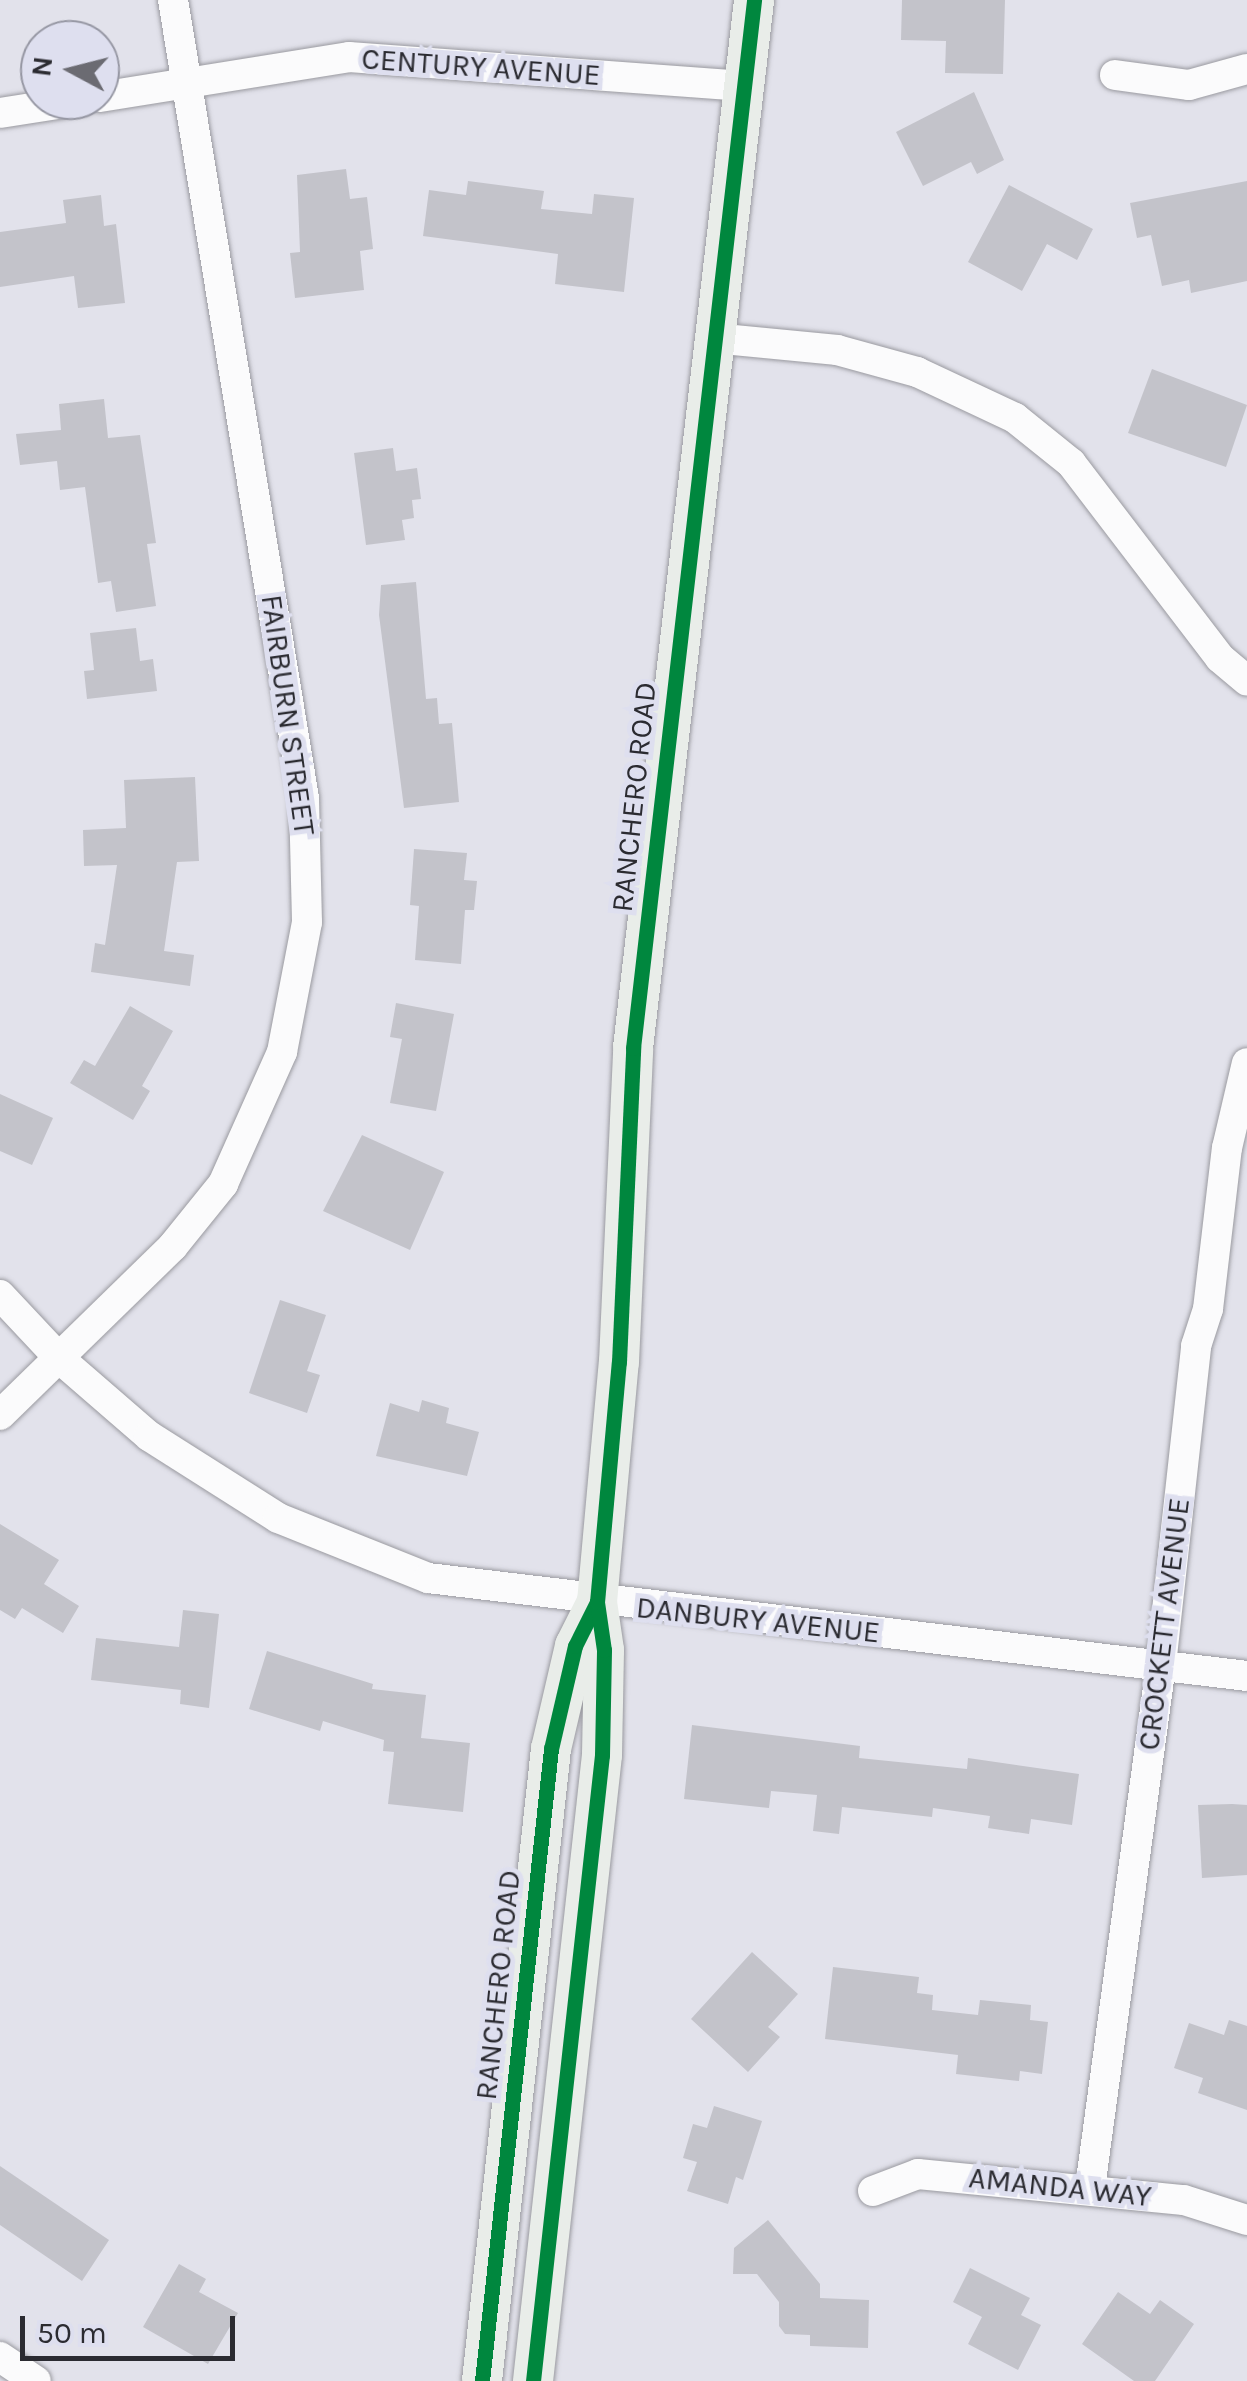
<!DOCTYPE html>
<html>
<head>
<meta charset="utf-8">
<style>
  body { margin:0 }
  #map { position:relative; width:1247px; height:2381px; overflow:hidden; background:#e2e2eb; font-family:Karla,sans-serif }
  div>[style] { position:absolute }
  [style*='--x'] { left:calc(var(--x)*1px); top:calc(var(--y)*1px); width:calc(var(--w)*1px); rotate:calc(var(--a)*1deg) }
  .building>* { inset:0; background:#c3c3ca }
  .roads { filter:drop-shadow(0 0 2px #9a9aa0) drop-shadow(0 0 2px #9a9aa0) }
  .minor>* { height:30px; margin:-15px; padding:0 15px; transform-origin:15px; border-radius:15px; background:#fbfbfc }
  .major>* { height:40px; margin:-20px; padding:0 20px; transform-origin:20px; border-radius:20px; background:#e9ede9 }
  .cycleway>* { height:15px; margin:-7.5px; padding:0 7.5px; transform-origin:7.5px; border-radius:7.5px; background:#00873e }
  span { translate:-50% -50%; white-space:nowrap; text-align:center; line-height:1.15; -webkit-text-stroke:10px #dedfef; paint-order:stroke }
  .street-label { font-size:30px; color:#2b2b31 }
  .north { position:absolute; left:20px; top:20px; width:100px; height:100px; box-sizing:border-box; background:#dedfef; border:2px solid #9697a3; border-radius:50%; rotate:277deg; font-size:28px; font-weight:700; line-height:40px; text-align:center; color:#2b2b31 }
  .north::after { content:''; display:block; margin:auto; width:35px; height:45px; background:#6b6b72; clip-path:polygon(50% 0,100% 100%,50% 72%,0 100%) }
  .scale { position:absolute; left:20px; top:2316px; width:215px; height:45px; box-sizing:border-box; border:5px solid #2b2b31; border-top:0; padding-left:12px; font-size:30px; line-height:35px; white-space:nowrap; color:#2b2b31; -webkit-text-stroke:8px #dedfef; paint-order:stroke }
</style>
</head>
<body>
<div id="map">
  <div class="building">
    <div style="clip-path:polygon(902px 0,1005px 0,1003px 74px,945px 73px,946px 41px,901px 40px)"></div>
    <div style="clip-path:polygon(974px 92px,1004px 160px,977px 174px,971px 162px,923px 186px,896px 132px)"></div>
    <div style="clip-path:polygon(346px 169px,350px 199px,367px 197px,373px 249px,360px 251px,364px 290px,295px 298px,290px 253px,300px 252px,297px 175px)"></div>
    <div style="clip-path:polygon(468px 181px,544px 191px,541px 209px,592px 214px,594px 194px,634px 198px,624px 292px,555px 284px,558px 254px,423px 236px,429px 190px,466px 195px)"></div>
    <div style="clip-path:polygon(1247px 181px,1247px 281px,1191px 293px,1189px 280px,1162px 286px,1151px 235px,1137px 238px,1130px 203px)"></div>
    <div style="clip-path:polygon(1009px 185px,1093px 229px,1077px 260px,1047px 244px,1022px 291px,968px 262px)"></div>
    <div style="clip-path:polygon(101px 195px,104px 226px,116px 224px,125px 303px,78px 308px,74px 276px,0 287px,0 232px,66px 223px,63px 200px)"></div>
    <div style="clip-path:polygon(1152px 369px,1247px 405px,1226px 467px,1128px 433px)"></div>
    <div style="clip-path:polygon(104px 399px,108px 438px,140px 435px,156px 543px,147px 544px,156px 606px,116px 612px,111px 581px,98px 583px,85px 487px,60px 490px,57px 461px,20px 465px,16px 434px,61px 430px,59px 404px)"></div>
    <div style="clip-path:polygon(393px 448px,396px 471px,417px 468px,421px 499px,412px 500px,414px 518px,402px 520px,405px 540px,366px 545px,354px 453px)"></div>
    <div style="clip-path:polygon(416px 582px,426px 699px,437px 698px,439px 724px,452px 723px,459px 802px,404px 808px,379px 615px,381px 585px)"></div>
    <div style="clip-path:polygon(136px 628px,140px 661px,153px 659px,157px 691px,87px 699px,84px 671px,94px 670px,90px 633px)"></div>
    <div style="clip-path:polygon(195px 777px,199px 861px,177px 862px,164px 951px,194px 955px,190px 986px,91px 972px,95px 943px,105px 945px,117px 865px,84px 866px,83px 830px,126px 828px,124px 780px)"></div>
    <div style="clip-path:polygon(414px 849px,467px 853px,464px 880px,477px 881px,474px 910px,465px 910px,461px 964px,415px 960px,419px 906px,410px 905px)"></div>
    <div style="clip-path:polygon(396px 1003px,454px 1014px,436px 1111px,390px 1103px,402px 1039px,390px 1037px)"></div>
    <div style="clip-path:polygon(130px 1006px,173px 1031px,142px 1086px,150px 1091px,133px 1120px,70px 1083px,84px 1060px,95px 1066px)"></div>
    <div style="clip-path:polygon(0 1094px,53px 1118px,32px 1165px,0 1151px)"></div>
    <div style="clip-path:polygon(362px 1135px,444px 1172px,410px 1250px,323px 1211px)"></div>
    <div style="clip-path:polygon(280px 1300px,326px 1315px,307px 1371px,320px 1375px,307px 1413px,249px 1393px)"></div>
    <div style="clip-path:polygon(422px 1400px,449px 1408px,446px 1423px,479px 1432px,467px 1476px,376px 1456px,390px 1403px,419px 1412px)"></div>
    <div style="clip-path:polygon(0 1524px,59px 1560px,44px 1584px,79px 1606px,63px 1633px,22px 1608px,15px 1619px,0 1610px)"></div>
    <div style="clip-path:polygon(183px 1610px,219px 1614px,209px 1708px,180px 1704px,181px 1690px,91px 1680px,96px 1638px,179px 1647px)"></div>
    <div style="clip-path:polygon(267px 1651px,373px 1684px,372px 1689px,426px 1695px,421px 1738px,470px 1743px,463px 1812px,388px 1804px,394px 1752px,383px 1751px,384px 1740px,323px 1721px,320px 1731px,249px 1709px)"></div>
    <div style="clip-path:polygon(692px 1725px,860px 1746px,859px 1758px,967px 1769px,968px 1758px,1079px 1774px,1072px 1825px,1031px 1819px,1029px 1834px,988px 1828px,990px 1816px,933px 1808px,932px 1817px,842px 1807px,839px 1834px,813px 1831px,817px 1795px,771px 1791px,769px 1808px,684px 1799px)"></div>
    <div style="clip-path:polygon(1232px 1804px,1247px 1805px,1247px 1875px,1202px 1878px,1198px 1805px)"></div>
    <div style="clip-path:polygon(752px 1952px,798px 1994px,768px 2027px,780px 2037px,748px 2072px,691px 2019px)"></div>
    <div style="clip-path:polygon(833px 1967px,919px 1977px,917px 1993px,933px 1995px,932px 2010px,978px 2015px,980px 2000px,1031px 2005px,1030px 2020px,1048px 2022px,1042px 2074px,1020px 2071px,1019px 2081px,956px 2074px,958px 2055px,825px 2039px)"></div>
    <div style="clip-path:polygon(1229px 2020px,1247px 2026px,1247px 2110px,1198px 2093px,1203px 2078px,1174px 2068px,1189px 2023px,1224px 2035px)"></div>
    <div style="clip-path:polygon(714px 2106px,762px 2121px,743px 2180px,736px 2177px,728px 2204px,687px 2191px,697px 2162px,683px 2158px,693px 2124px,707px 2128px)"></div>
    <div style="clip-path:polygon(0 2166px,109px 2240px,82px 2281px,0 2225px)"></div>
    <div style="clip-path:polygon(768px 2220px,820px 2284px,820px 2298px,869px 2300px,868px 2348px,810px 2346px,810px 2335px,785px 2334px,779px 2326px,779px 2302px,757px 2274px,733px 2274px,734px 2248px)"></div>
    <div style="clip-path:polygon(179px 2264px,206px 2279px,199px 2292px,238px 2313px,208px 2364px,143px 2327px)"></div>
    <div style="clip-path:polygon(970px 2268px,1030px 2298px,1021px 2315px,1041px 2325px,1018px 2370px,968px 2344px,982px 2317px,953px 2302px)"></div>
    <div style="clip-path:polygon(1118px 2292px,1150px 2314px,1160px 2300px,1194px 2324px,1155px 2381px,1134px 2381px,1082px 2344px)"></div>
  </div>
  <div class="roads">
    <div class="minor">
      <div style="--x:1115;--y:75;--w:75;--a:7.7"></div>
      <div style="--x:1189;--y:85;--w:60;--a:-15.4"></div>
      <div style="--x:100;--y:97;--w:252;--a:-9.1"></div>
      <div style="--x:349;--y:57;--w:396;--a:4.2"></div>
      <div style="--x:0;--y:113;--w:84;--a:-8.9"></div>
      <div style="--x:713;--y:338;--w:125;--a:5.5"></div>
      <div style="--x:837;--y:350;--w:83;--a:15.4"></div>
      <div style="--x:917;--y:372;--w:108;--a:25.1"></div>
      <div style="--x:1015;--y:418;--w:72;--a:38.8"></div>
      <div style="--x:1071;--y:463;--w:245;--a:52.6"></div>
      <div style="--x:1220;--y:658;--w:35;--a:40"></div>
      <div style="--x:0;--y:1295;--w:88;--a:46.8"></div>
      <div style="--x:60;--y:1359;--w:118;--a:40.9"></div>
      <div style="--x:149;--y:1436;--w:153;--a:32.4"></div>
      <div style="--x:278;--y:1518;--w:162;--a:21.8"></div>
      <div style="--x:428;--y:1578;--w:825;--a:6.82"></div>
      <div style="--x:0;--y:1415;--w:242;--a:-44.3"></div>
      <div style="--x:173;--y:1246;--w:80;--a:-51.1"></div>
      <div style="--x:223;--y:1184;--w:145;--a:-65.9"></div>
      <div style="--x:282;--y:1052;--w:132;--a:-79.1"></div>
      <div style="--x:307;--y:922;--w:124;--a:-91.4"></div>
      <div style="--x:304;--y:798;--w:809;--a:-99.32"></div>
      <div style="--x:1090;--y:2188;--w:528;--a:-82.27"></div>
      <div style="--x:1161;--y:1665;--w:321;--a:-83.7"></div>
      <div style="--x:1196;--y:1346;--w:39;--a:-72"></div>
      <div style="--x:1208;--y:1309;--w:162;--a:-83.3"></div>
      <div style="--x:1227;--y:1148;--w:87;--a:-76.8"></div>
      <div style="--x:873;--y:2191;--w:48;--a:-20.7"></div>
      <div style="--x:918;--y:2174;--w:267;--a:5.6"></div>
      <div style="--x:1184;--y:2200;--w:66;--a:17.6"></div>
      <div style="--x:0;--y:2357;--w:43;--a:33.7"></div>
    </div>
    <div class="major">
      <div style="--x:482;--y:2381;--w:636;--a:-83.77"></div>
      <div style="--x:551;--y:1749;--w:106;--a:-76.9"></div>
      <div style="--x:575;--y:1646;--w:49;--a:-63.4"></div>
      <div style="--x:533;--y:2381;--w:630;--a:-83.71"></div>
      <div style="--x:602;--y:1755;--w:105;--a:-88.9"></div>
      <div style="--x:604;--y:1650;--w:49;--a:-98.3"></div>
      <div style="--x:597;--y:1602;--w:241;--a:-84.8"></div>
      <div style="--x:619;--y:1362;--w:314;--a:-87.4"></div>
      <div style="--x:633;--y:1048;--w:1055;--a:-83.41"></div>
    </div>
  </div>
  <div class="cycleway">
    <div style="--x:482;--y:2381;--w:636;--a:-83.77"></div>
    <div style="--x:551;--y:1749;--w:106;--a:-76.9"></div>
    <div style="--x:575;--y:1646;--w:49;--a:-63.4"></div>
    <div style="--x:533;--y:2381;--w:630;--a:-83.71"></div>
    <div style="--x:602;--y:1755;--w:105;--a:-88.9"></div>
    <div style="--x:604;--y:1650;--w:49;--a:-98.3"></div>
    <div style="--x:597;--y:1602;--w:241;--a:-84.8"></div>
    <div style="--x:619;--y:1362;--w:314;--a:-87.4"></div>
    <div style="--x:633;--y:1048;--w:1055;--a:-83.41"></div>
  </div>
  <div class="street-label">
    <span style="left:481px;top:67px;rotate:4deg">CENTURY AVENUE</span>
    <span style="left:288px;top:715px;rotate:82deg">FAIRBURN STREET</span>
    <span style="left:634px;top:797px;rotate:-84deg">RANCHERO ROAD</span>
    <span style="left:758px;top:1620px;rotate:6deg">DANBURY AVENUE</span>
    <span style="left:1164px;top:1624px;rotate:-83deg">CROCKETT AVENUE</span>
    <span style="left:498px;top:1985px;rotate:-84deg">RANCHERO ROAD</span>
    <span style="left:1060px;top:2187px;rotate:6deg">AMANDA WAY</span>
  </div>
  <div class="north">N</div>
  <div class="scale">50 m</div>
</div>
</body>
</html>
